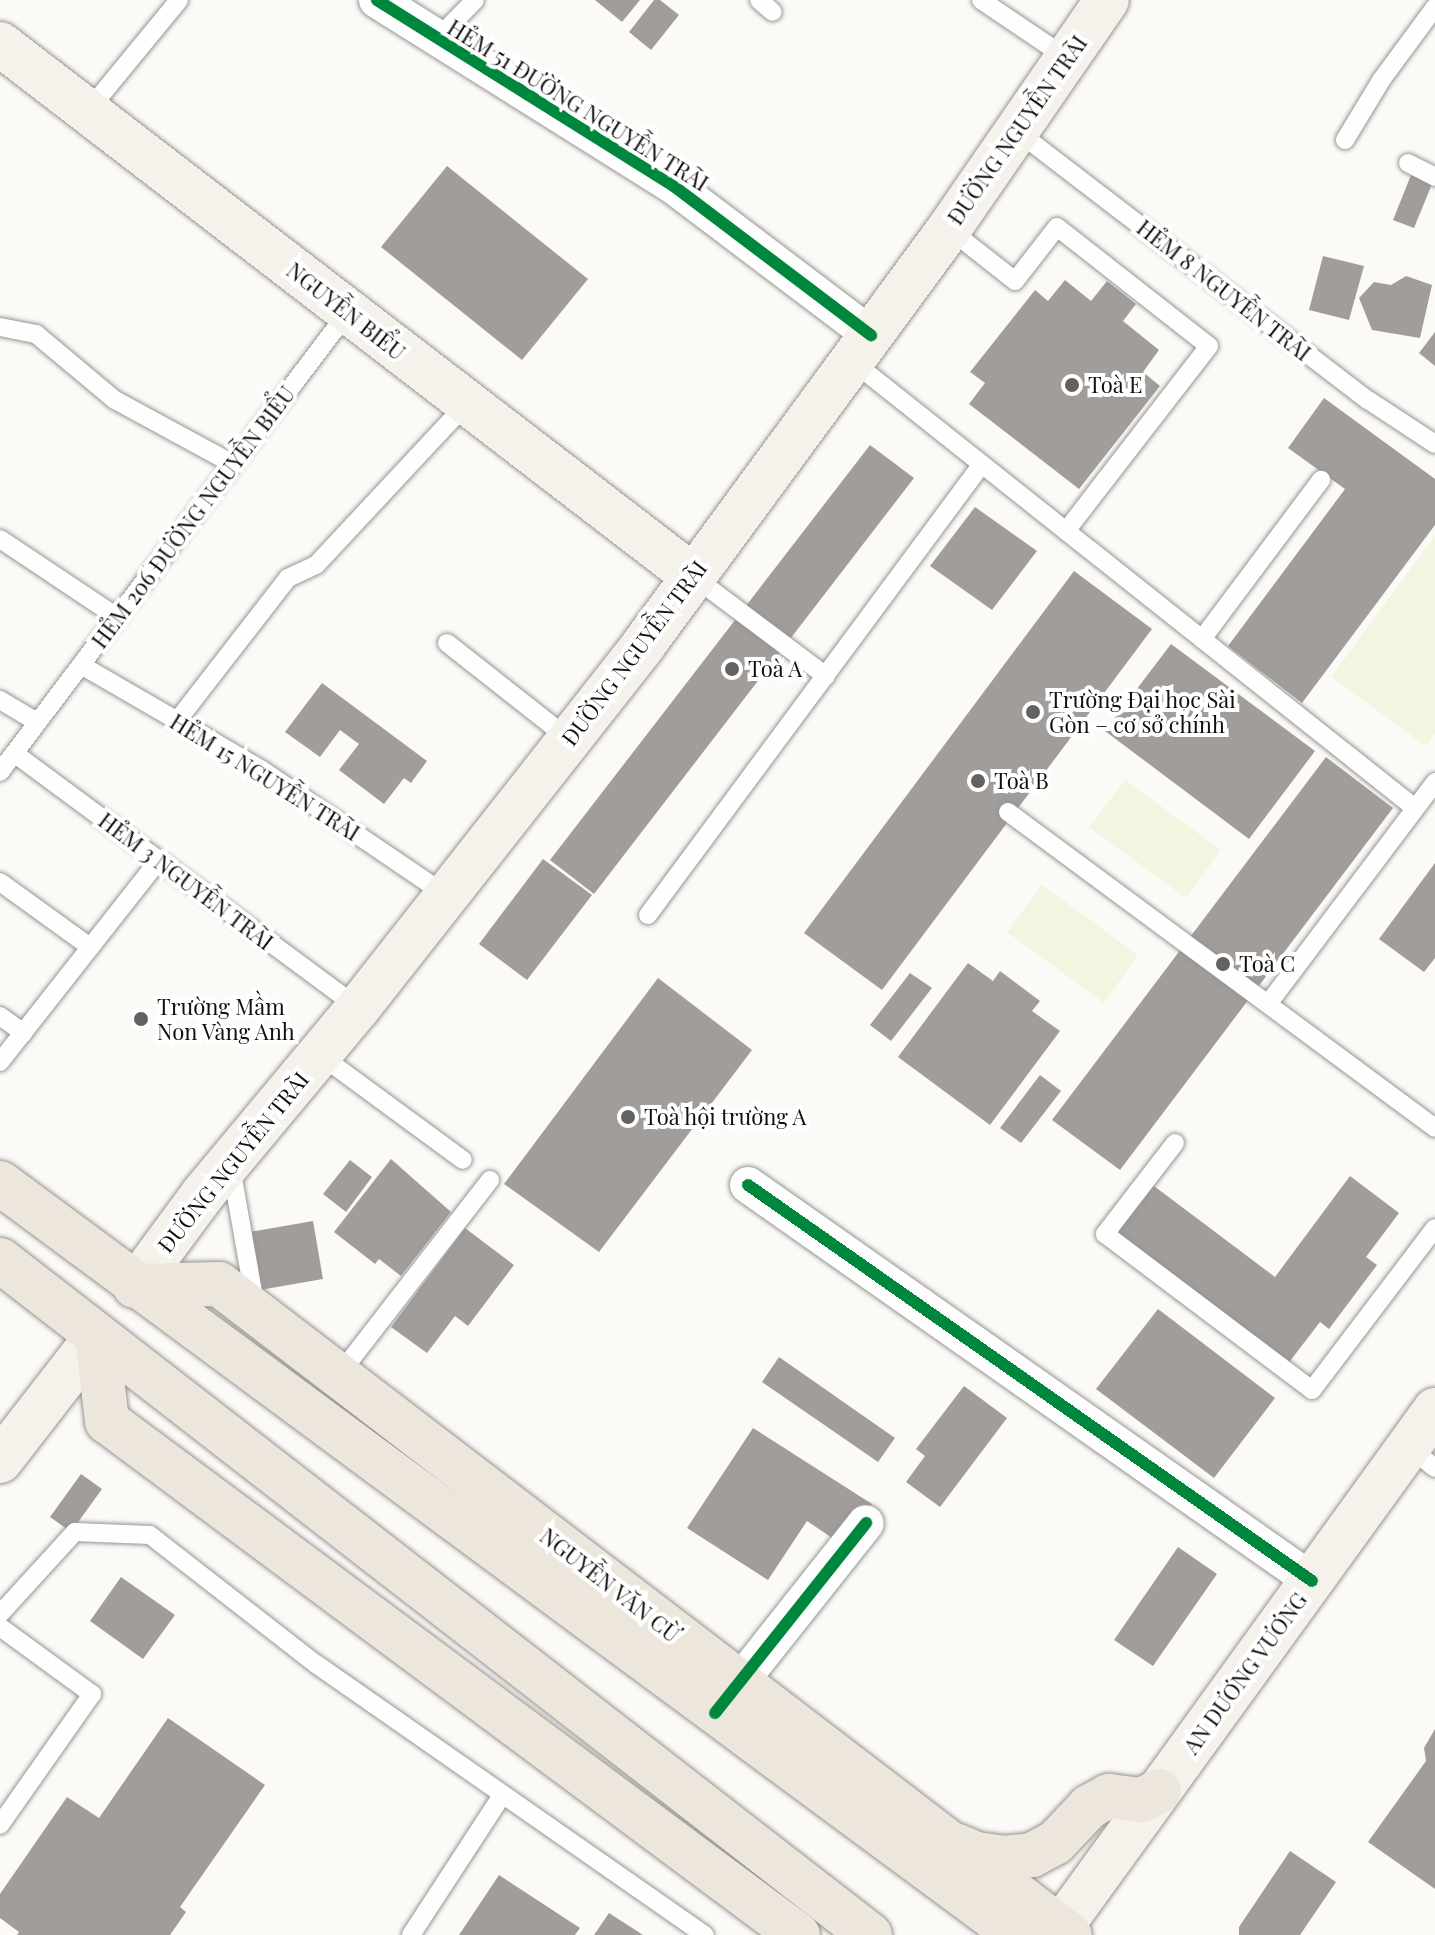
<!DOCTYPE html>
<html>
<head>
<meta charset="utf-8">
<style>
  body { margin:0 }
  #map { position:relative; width:1435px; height:1935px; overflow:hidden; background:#fcfaf6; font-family:"Playfair Display",serif }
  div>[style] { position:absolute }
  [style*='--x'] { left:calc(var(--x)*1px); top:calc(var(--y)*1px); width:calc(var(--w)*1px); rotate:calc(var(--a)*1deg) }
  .pitch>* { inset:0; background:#f2f5e0 }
  .building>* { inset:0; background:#a09d9b }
  .roads { filter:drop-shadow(0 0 2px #969594) drop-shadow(0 0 2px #969594) }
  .lane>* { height:18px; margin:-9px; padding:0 9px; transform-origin:9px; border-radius:9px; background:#fffefe }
  .street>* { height:36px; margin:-18px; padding:0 18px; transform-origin:18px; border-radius:18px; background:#fffefe }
  .secondary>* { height:44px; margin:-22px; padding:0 22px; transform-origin:22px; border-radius:22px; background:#f5f2eb }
  .primary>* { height:44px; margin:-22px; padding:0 22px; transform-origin:22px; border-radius:22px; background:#ece6dc }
  .cycleway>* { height:12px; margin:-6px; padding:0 6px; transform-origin:6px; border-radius:6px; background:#00873e }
  .dots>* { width:22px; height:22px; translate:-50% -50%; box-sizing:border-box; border:4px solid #fff; border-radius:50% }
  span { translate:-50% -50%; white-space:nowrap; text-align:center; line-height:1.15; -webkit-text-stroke:8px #fff; paint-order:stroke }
  .street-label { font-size:22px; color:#101010 }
  .poi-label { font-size:22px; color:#101010 }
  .left { translate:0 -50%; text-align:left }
</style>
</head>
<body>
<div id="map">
  <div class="pitch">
    <div style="clip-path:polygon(1435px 536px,1435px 734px,1426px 746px,1331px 677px)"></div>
    <div style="clip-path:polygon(1125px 780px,1221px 850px,1186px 898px,1089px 827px)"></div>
    <div style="clip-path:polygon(1042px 885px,1138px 955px,1104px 1003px,1007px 932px)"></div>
  </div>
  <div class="building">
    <div style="clip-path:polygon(595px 0,640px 0,622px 22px)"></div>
    <div style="clip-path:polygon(654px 0,660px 0,679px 15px,651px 50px,629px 32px)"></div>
    <div style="clip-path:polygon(447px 166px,588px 279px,522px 360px,381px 247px)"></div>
    <div style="clip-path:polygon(1411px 175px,1432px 184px,1414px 228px,1393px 220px)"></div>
    <div style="clip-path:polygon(1323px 256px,1364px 266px,1349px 320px,1309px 310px)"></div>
    <div style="clip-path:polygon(1406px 276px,1432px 285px,1420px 338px,1372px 330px,1359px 298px,1374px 282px,1391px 285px)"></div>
    <div style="clip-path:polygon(1065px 280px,1091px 301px,1107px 281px,1136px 304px,1123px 321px,1159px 350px,1143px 372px,1160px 386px,1079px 489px,969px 404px,985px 383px,970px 372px,1035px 290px,1048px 301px)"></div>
    <div style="clip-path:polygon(1435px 332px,1435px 366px,1419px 353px)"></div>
    <div style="clip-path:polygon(1324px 398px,1435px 479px,1435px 525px,1302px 703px,1228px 646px,1345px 489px,1288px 448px)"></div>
    <div style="clip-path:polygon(870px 445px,914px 478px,594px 894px,550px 860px)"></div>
    <div style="clip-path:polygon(975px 507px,1037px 551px,992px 610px,930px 566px)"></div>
    <div style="clip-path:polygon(1074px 571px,1152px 629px,882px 990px,804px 933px)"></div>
    <div style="clip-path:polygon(1171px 644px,1315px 751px,1249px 839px,1105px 731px)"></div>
    <div style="clip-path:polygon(322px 683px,427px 761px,411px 783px,404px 778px,384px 804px,339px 770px,359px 744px,340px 730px,320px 757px,285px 732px)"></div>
    <div style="clip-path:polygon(1326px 757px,1393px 808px,1120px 1170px,1052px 1120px)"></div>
    <div style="clip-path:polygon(543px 859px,592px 895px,527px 980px,479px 944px)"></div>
    <div style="clip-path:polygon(1435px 863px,1435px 958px,1424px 972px,1379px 939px)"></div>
    <div style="clip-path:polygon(968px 963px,993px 981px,1000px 971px,1040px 1001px,1032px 1011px,1060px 1031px,990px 1125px,898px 1057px)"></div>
    <div style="clip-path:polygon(910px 973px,932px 988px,891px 1041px,870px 1025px)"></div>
    <div style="clip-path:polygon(658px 978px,752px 1050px,599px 1252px,504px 1184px)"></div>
    <div style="clip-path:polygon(1040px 1075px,1061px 1091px,1021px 1143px,1000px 1128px)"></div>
    <div style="clip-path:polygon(391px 1159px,451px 1212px,401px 1276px,379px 1259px,375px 1264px,334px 1232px)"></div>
    <div style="clip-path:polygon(350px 1160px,372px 1177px,346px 1212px,323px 1194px)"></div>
    <div style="clip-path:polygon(1350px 1176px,1399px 1213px,1366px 1257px,1377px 1265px,1329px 1329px,1320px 1322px,1287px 1365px,1111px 1234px,1150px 1183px,1275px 1277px)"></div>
    <div style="clip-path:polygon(313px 1221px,323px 1279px,260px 1290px,249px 1232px)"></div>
    <div style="clip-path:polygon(465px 1228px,514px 1265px,468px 1326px,455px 1316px,427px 1353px,391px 1327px)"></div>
    <div style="clip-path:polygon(1158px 1309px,1275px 1398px,1214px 1478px,1096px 1389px)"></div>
    <div style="clip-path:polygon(779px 1357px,895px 1438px,878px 1462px,762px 1382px)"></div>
    <div style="clip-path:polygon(964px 1386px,1007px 1418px,940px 1507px,906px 1482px,925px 1456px,916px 1449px)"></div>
    <div style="clip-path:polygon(753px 1428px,872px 1504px,844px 1546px,807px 1521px,768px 1580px,687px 1528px)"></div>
    <div style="clip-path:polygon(81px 1474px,102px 1489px,71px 1532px,50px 1517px)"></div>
    <div style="clip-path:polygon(1178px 1547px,1217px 1574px,1153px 1666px,1114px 1640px)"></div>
    <div style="clip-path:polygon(121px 1577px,175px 1615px,143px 1659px,90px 1621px)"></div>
    <div style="clip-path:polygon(168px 1718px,265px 1785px,180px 1907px,186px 1912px,170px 1935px,17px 1935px,19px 1932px,0 1918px,0 1894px,67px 1797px,99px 1818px)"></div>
    <div style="clip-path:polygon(1435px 1729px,1435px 1889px,1368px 1842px,1426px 1761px,1424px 1748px)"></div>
    <div style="clip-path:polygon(1290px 1851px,1336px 1882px,1300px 1935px,1239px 1935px,1239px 1927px)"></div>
    <div style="clip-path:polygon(499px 1875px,580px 1928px,575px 1935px,459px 1935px)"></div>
    <div style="clip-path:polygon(609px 1913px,643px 1935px,594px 1935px)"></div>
  </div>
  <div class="roads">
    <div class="lane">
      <div style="--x:759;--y:0;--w:18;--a:41"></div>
      <div style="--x:981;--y:0;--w:104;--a:34"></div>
      <div style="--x:437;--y:39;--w:54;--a:-45.7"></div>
      <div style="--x:87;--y:112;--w:145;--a:-50.6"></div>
      <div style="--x:1017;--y:131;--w:442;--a:37.5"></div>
      <div style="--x:1368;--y:400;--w:80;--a:33.3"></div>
      <div style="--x:1345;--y:140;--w:71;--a:-58.8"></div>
      <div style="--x:1382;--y:79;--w:89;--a:-53.6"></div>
      <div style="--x:1408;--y:163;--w:30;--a:27"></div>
      <div style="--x:949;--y:229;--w:84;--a:38.2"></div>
      <div style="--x:1015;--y:281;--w:68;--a:-52.1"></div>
      <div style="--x:1057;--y:227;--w:193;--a:38.1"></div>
      <div style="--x:1209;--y:346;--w:234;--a:127.7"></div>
      <div style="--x:0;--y:327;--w:37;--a:11"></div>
      <div style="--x:36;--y:334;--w:103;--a:39.9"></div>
      <div style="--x:115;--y:400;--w:134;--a:28.5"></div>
      <div style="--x:852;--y:361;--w:719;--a:38.45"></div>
      <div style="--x:0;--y:539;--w:141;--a:33.7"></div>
      <div style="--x:694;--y:577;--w:165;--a:36.9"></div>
      <div style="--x:1202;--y:639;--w:199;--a:-53.2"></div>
      <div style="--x:447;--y:643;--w:155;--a:38.2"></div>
      <div style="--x:81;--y:665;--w:209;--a:30.1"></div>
      <div style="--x:262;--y:770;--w:222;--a:34.2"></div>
      <div style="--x:0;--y:700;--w:43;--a:30.7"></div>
      <div style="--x:177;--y:721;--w:181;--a:-52.2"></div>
      <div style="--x:288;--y:578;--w:31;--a:-25"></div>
      <div style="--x:316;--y:565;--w:221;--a:-47"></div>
      <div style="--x:14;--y:753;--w:428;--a:36.5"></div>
      <div style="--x:0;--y:772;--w:577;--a:-52.89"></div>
      <div style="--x:1008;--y:812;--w:531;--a:36.5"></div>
      <div style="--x:0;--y:882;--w:111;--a:35.8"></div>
      <div style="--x:648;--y:915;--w:561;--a:-53.48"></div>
      <div style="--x:1268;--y:1004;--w:278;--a:-53"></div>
      <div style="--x:0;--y:1016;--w:29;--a:36"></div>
      <div style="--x:320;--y:1055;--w:177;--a:36.3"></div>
      <div style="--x:0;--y:1062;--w:257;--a:-51.8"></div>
      <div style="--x:1175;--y:1143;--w:115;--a:127.6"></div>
      <div style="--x:1105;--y:1234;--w:259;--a:37"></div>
      <div style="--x:1312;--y:1390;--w:203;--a:-52.8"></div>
      <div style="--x:231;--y:1167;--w:138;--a:80"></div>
      <div style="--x:338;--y:1376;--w:248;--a:-52.2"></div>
      <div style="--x:1409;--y:1447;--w:33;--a:39"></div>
      <div style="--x:0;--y:1614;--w:111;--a:-47.6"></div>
      <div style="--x:75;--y:1532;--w:75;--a:2.3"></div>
      <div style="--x:150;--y:1535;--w:210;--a:37.9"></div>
      <div style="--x:316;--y:1664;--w:474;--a:34.9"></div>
      <div style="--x:0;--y:1627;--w:114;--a:36.1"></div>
      <div style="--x:92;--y:1694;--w:160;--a:125.1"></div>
      <div style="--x:411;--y:1935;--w:168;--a:-56.9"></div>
    </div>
    <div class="street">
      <div style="--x:377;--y:0;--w:352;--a:32.1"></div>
      <div style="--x:675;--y:187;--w:246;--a:37.1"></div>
      <div style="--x:748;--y:1185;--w:689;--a:35.07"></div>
      <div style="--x:724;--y:1702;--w:228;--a:-51.6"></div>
    </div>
    <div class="secondary">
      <div style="--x:0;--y:44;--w:875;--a:37.52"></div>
      <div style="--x:135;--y:1286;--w:114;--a:-53.5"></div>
      <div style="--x:203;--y:1194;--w:242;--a:-50.2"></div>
      <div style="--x:358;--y:1008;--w:463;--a:-51.8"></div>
      <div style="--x:644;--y:644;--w:515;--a:-53.69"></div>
      <div style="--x:949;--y:229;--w:278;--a:-55.4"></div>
      <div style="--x:0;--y:1461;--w:158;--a:-52.2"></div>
      <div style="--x:1055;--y:1935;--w:648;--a:-54.1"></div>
    </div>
    <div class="primary">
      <div style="--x:0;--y:1183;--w:1265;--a:36.48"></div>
      <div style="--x:0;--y:1260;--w:1101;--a:37.81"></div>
      <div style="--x:135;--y:1286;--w:84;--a:-1.4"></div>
      <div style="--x:219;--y:1284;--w:1071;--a:37.42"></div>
      <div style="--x:97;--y:1336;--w:86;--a:83.3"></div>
      <div style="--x:107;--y:1421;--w:861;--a:36.64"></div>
      <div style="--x:958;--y:1846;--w:20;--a:24"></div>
      <div style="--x:976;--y:1854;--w:28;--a:8"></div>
      <div style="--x:1004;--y:1858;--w:28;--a:-6"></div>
      <div style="--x:1032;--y:1855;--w:26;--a:-28"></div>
      <div style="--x:1055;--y:1843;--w:50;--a:-46.6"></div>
      <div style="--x:1089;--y:1807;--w:23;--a:-29"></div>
      <div style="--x:1109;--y:1796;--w:33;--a:7"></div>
      <div style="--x:1142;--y:1800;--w:19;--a:-28"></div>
    </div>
  </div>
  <div class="cycleway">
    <div style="--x:377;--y:0;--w:352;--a:32.1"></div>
    <div style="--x:675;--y:187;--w:246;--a:37.1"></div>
    <div style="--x:748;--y:1185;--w:689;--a:35.07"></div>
    <div style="--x:715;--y:1713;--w:243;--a:-51.5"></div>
  </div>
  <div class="dots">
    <div style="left:1072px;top:385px;background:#636260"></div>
    <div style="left:732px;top:669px;background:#636260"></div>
    <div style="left:1033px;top:712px;background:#636260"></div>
    <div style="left:978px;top:781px;background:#636260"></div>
    <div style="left:1223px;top:964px;background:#636260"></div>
    <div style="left:141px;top:1019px;background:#636260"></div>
    <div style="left:628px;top:1117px;background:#636260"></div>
  </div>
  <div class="street-label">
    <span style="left:578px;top:105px;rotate:32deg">HẺM 51 ĐƯỜNG NGUYỄN TRÃI</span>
    <span style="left:1017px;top:130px;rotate:-55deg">ĐƯỜNG NGUYỄN TRÃI</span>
    <span style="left:1224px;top:290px;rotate:38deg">HẺM 8 NGUYỄN TRÃI</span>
    <span style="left:346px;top:311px;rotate:38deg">NGUYỄN BIỂU</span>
    <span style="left:193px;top:517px;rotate:-53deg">HẺM 206 ĐƯỜNG NGUYỄN BIỂU</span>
    <span style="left:634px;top:653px;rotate:-53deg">ĐƯỜNG NGUYỄN TRÃI</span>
    <span style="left:265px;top:777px;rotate:32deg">HẺM 15 NGUYỄN TRÃI</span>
    <span style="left:186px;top:881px;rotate:37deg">HẺM 3 NGUYỄN TRÃI</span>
    <span style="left:233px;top:1162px;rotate:-51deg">ĐƯỜNG NGUYỄN TRÃI</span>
    <span style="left:610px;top:1585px;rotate:38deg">NGUYỄN VĂN CỪ</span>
    <span style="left:1245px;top:1673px;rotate:-54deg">AN DƯƠNG VƯƠNG</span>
  </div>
  <div class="poi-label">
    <span class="left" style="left:1088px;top:385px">Toà E</span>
    <span class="left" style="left:748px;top:669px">Toà A</span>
    <span class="left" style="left:1049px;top:712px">Trường Đại học Sài<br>Gòn – cơ sở chính</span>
    <span class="left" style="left:994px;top:781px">Toà B</span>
    <span class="left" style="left:1239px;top:964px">Toà C</span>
    <span class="left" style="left:157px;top:1019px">Trường Mầm<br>Non Vàng Anh</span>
    <span class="left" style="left:644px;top:1117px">Toà hội trường A</span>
  </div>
</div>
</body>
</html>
